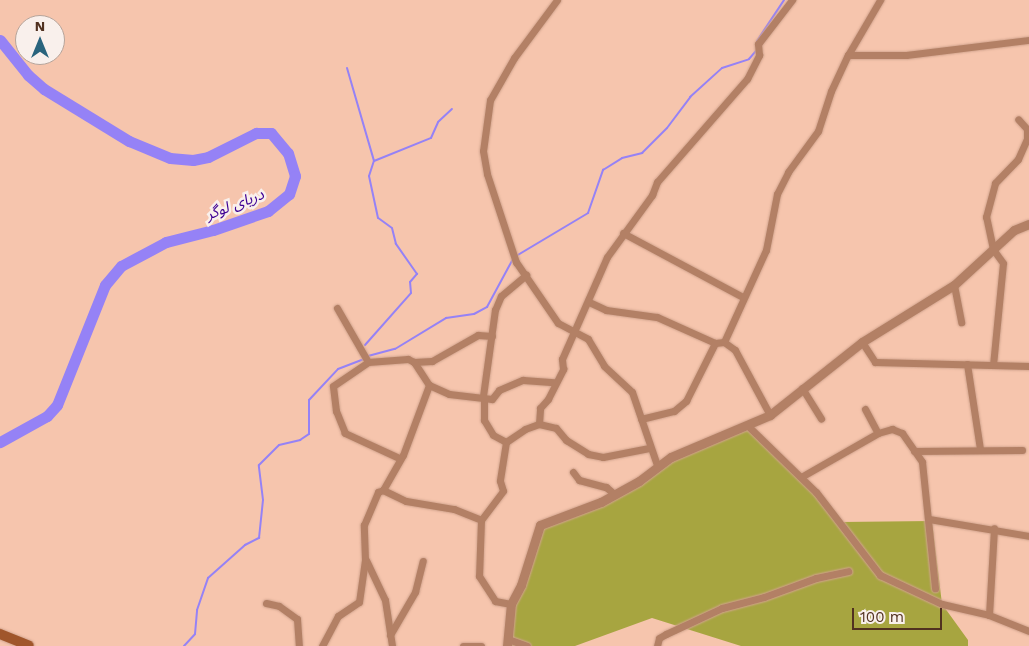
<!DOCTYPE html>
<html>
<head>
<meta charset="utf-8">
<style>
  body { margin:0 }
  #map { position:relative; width:1029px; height:646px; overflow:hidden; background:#f6c5ad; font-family:"Work Sans","Noto Sans Arabic",sans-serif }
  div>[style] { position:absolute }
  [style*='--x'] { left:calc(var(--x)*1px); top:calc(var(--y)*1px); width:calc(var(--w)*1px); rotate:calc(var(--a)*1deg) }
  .green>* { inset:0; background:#a7a540 }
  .stream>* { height:2px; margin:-1px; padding:0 1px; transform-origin:1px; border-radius:1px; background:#9582f6 }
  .river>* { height:11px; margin:-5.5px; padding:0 5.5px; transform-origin:5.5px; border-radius:5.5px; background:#9582f6 }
  .roads { filter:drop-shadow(0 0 1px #d2a48e) drop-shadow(0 0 1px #d2a48e) }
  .minor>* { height:7px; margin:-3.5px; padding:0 3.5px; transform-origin:3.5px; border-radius:3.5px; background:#b38065 }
  .tertiary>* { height:9px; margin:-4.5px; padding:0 4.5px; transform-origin:4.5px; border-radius:4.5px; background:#b38065 }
  .secondary>* { height:10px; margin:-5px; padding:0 5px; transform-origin:5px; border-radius:5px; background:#a0562b }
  span { translate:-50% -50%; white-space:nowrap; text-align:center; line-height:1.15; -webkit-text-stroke:5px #f9f0ec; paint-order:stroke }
  .water-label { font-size:15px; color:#3e0094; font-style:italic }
  .north { position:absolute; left:15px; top:15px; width:50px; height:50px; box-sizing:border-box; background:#f9f0ec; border:1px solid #b6a49a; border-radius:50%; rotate:0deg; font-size:14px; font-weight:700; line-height:20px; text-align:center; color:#513120 }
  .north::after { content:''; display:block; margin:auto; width:18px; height:22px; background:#2a647d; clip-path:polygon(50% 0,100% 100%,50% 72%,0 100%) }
  .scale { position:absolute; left:852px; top:608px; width:90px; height:22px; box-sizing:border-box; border:2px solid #513120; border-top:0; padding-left:6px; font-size:15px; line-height:18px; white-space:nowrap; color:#513120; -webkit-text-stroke:4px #f9f0ec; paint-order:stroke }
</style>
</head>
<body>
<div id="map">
  <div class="green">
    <div style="clip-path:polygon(747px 425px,841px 522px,932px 521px,942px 604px,968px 640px,968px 646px,741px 646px,652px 618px,575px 646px,507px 646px,507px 626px,540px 525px,601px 502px,657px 465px)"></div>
  </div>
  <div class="stream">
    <div style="--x:757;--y:41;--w:49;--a:-56.6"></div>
    <div style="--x:347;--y:68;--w:97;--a:73.8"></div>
    <div style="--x:516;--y:256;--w:84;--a:-30.8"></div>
    <div style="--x:588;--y:213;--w:46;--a:-70.8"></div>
    <div style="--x:603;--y:170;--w:22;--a:-32"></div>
    <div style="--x:622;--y:158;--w:21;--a:-14"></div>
    <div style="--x:642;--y:153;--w:35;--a:-45"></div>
    <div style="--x:667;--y:128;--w:39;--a:-53"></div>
    <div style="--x:690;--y:97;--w:43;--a:-42.2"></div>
    <div style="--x:722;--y:68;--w:28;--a:-18"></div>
    <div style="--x:749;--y:59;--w:11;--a:-49"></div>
    <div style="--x:365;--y:345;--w:69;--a:-48.5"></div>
    <div style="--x:411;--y:293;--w:11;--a:-95"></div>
    <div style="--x:410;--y:282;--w:11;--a:-49"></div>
    <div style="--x:417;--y:274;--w:37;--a:-125"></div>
    <div style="--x:396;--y:244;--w:16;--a:-104"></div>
    <div style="--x:392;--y:228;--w:17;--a:-144"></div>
    <div style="--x:378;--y:218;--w:43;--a:-102.1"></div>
    <div style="--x:369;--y:176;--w:16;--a:-72"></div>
    <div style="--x:374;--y:161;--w:61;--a:-22"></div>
    <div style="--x:431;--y:138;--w:17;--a:-66"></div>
    <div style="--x:438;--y:122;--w:19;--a:-43"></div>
    <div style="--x:368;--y:356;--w:28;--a:-15"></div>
    <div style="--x:395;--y:349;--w:60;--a:-31.3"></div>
    <div style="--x:446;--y:318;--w:28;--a:-8"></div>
    <div style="--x:474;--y:314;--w:15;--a:-28"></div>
    <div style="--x:487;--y:307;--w:55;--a:-61.6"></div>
    <div style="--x:184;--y:646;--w:16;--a:-47"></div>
    <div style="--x:195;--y:634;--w:24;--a:-85"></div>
    <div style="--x:197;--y:610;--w:34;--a:-71"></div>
    <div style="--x:208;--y:578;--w:50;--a:-41.7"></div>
    <div style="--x:245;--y:545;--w:16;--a:-27"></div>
    <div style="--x:259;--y:538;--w:38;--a:-84"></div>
    <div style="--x:263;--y:500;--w:35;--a:-97"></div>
    <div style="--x:259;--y:465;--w:28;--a:-45"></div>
    <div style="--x:279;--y:445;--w:22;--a:-13"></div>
    <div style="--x:300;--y:440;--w:11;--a:-34"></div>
    <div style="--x:309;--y:434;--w:34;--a:-90"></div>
    <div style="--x:309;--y:400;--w:42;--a:-46.9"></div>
    <div style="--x:338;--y:369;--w:28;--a:-21"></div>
  </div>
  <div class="river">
    <div style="--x:0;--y:40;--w:45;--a:51.3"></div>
    <div style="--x:28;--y:75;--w:21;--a:41"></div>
    <div style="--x:44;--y:89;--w:100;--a:31.5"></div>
    <div style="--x:129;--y:141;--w:44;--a:22.5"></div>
    <div style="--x:170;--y:158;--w:23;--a:5"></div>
    <div style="--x:193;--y:160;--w:15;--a:-11"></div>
    <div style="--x:208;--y:157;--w:54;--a:-26.6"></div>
    <div style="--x:256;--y:133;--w:15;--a:0"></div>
    <div style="--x:271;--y:133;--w:26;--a:50"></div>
    <div style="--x:288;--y:153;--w:24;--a:73"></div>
    <div style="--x:295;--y:176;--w:19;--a:108"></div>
    <div style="--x:289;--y:194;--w:27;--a:141"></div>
    <div style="--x:268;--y:211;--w:58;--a:160.9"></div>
    <div style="--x:213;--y:230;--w:49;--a:165.7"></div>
    <div style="--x:166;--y:242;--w:51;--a:151.9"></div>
    <div style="--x:121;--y:266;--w:25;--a:130"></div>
    <div style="--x:105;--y:285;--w:129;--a:111.8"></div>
    <div style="--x:57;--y:405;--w:15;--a:132"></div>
    <div style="--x:47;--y:416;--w:54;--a:151"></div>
  </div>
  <div class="roads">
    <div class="minor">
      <div style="--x:557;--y:0;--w:72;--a:126.6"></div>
      <div style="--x:514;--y:58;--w:48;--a:119.7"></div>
      <div style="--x:490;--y:100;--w:51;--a:97.8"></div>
      <div style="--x:483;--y:151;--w:23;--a:80"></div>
      <div style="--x:487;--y:174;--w:93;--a:71.8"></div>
      <div style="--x:516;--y:262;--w:74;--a:55.5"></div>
      <div style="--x:558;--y:323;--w:34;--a:28"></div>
      <div style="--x:588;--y:339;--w:31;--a:59"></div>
      <div style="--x:604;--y:366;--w:38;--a:43"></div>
      <div style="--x:632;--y:392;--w:77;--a:71.1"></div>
      <div style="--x:848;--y:55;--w:64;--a:-59.8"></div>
      <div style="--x:623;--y:233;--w:136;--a:28.1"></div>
      <div style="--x:954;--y:285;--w:38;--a:79"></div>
      <div style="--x:589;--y:302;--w:19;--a:25"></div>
      <div style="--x:606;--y:310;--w:51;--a:7.8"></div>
      <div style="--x:657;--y:317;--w:64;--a:24.1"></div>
      <div style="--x:715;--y:343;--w:9;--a:-6"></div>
      <div style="--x:337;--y:308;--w:62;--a:60.1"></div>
      <div style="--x:862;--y:342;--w:24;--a:57"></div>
      <div style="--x:875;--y:362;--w:154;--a:1.5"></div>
      <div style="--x:414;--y:362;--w:18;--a:-3"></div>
      <div style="--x:432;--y:361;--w:53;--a:-29.5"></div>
      <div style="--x:478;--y:335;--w:14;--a:4"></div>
      <div style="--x:967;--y:364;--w:86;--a:81.3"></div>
      <div style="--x:993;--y:365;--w:102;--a:-84.4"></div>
      <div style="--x:1003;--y:263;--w:17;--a:-126"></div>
      <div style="--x:993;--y:249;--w:33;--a:-102"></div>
      <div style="--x:986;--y:217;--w:35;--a:-75"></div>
      <div style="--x:995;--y:183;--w:33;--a:-46"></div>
      <div style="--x:1018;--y:159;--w:22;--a:-66"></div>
      <div style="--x:1027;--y:139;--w:10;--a:-90"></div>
      <div style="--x:1027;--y:129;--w:13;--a:-132"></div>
      <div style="--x:802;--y:388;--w:36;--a:58"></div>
      <div style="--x:483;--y:396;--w:87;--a:-82.1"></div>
      <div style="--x:495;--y:310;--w:15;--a:-67"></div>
      <div style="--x:501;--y:296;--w:33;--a:-40"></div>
      <div style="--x:484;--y:398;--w:22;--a:90"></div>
      <div style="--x:484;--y:420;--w:17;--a:59"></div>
      <div style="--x:493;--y:435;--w:15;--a:28"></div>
      <div style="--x:506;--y:442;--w:39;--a:99"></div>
      <div style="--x:500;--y:481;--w:10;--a:73"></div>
      <div style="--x:503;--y:491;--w:36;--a:127"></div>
      <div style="--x:481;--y:520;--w:56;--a:92"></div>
      <div style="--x:479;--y:576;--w:30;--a:57"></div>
      <div style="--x:495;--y:601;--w:16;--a:11"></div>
      <div style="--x:865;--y:409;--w:27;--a:62"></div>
      <div style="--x:770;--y:415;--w:74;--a:-118.3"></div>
      <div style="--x:735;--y:350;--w:14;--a:-144"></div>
      <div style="--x:724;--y:342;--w:101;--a:-65.5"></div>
      <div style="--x:766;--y:250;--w:57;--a:-78.9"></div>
      <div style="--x:777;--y:194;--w:25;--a:-63"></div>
      <div style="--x:788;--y:172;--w:51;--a:-53.8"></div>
      <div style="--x:818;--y:131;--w:42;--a:-72"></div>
      <div style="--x:831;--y:91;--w:40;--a:-65"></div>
      <div style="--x:848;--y:55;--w:58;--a:0"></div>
      <div style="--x:906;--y:55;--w:124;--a:-7"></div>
      <div style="--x:641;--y:419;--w:34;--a:-14"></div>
      <div style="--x:674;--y:411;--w:16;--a:-40"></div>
      <div style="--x:686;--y:401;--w:65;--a:-63.4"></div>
      <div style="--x:539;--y:424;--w:16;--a:-86"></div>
      <div style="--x:540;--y:408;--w:12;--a:-48"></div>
      <div style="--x:548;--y:399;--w:34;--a:-63"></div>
      <div style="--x:563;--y:369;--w:10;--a:-96"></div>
      <div style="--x:562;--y:359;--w:111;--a:-66.2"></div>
      <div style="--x:607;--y:257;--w:77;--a:-54"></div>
      <div style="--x:652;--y:195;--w:14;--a:-69"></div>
      <div style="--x:657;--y:182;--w:137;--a:-48.9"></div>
      <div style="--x:747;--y:79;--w:27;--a:-63"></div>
      <div style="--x:759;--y:55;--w:11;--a:-95"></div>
      <div style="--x:758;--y:44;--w:56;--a:-52.3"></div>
      <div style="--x:747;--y:425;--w:96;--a:44.2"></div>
      <div style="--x:816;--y:492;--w:105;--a:52.4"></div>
      <div style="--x:880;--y:575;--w:68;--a:25.1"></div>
      <div style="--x:942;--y:604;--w:48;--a:13.2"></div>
      <div style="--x:989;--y:615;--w:43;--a:21.8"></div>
      <div style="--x:506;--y:442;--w:23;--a:-34"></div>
      <div style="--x:525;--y:429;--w:15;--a:-20"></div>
      <div style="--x:539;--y:424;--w:17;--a:13"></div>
      <div style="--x:556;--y:428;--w:16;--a:50"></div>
      <div style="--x:566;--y:440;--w:26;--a:32"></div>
      <div style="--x:588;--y:454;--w:15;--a:11"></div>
      <div style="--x:603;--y:457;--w:47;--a:-11.1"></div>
      <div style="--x:914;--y:451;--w:108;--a:-0.5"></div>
      <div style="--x:399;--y:458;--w:60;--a:-155.2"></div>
      <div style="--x:345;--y:433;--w:24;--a:-112"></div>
      <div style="--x:336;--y:411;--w:25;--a:-97"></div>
      <div style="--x:333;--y:386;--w:42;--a:-34.4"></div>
      <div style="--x:368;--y:362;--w:40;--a:-4.3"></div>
      <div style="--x:408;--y:359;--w:7;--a:27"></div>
      <div style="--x:414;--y:362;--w:27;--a:57"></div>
      <div style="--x:429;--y:385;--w:22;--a:24"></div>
      <div style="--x:449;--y:394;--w:43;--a:6.6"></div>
      <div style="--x:492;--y:399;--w:11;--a:-52"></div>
      <div style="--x:499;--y:390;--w:26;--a:-23"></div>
      <div style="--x:523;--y:380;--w:31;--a:4"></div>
      <div style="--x:573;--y:472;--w:10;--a:53"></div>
      <div style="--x:579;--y:480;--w:28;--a:15"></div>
      <div style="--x:606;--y:487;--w:11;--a:41"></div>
      <div style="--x:801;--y:477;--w:89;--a:-29.7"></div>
      <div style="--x:878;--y:433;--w:15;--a:-16"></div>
      <div style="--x:892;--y:429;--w:11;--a:22"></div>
      <div style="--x:902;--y:433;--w:35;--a:55"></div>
      <div style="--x:922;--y:462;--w:127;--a:84.1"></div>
      <div style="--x:383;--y:490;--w:40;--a:-60.3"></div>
      <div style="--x:403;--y:455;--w:75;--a:-69.6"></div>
      <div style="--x:929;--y:519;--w:101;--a:9.6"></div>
      <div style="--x:366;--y:560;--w:44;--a:64.6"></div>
      <div style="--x:385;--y:600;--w:47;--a:81.3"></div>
      <div style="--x:266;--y:603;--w:13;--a:13"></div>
      <div style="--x:279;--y:606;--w:22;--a:36"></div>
      <div style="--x:297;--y:619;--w:27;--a:86"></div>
      <div style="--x:989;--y:615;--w:87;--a:-86.7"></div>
      <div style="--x:390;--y:635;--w:50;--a:-59.8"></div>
      <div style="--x:415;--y:592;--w:32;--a:-76"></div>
      <div style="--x:508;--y:639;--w:20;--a:20"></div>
      <div style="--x:322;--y:646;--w:34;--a:-62"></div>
      <div style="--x:338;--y:616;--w:25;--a:-34"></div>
      <div style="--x:359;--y:602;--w:42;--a:-81.9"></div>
      <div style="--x:365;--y:560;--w:35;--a:-92"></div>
      <div style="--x:364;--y:525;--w:36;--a:-67"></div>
      <div style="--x:378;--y:492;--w:5;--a:-22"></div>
      <div style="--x:383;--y:490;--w:25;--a:26"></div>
      <div style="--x:406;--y:501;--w:49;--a:9.5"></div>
      <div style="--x:454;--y:509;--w:29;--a:22"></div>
      <div style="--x:463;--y:646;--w:18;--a:0"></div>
      <div style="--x:657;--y:646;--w:8;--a:-76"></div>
      <div style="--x:659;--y:638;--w:8;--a:-30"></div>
      <div style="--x:666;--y:634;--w:62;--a:-24.9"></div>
      <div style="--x:722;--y:608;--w:43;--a:-14.7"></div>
      <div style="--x:764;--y:597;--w:55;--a:-20.1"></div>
      <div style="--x:816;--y:578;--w:33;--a:-12"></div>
    </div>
    <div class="tertiary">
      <div style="--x:507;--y:646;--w:42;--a:-84.6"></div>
      <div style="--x:511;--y:604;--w:21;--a:-62"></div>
      <div style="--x:521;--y:585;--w:63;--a:-72.4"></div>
      <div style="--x:540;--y:525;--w:65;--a:-20.7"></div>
      <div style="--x:601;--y:502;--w:43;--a:-28.9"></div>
      <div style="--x:639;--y:481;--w:40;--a:-37"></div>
      <div style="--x:671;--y:457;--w:108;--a:-23"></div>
      <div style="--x:770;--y:415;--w:117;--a:-38.4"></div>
      <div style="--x:862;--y:342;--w:108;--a:-31.8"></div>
      <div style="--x:954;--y:285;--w:81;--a:-42.5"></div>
      <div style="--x:1014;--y:230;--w:16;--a:-22"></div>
    </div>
    <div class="secondary">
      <div style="--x:0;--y:634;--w:31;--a:22"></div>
    </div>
  </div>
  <div class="water-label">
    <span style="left:235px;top:205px;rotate:-21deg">دریای لوگر</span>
  </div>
  <div class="north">N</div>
  <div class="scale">100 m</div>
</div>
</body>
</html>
